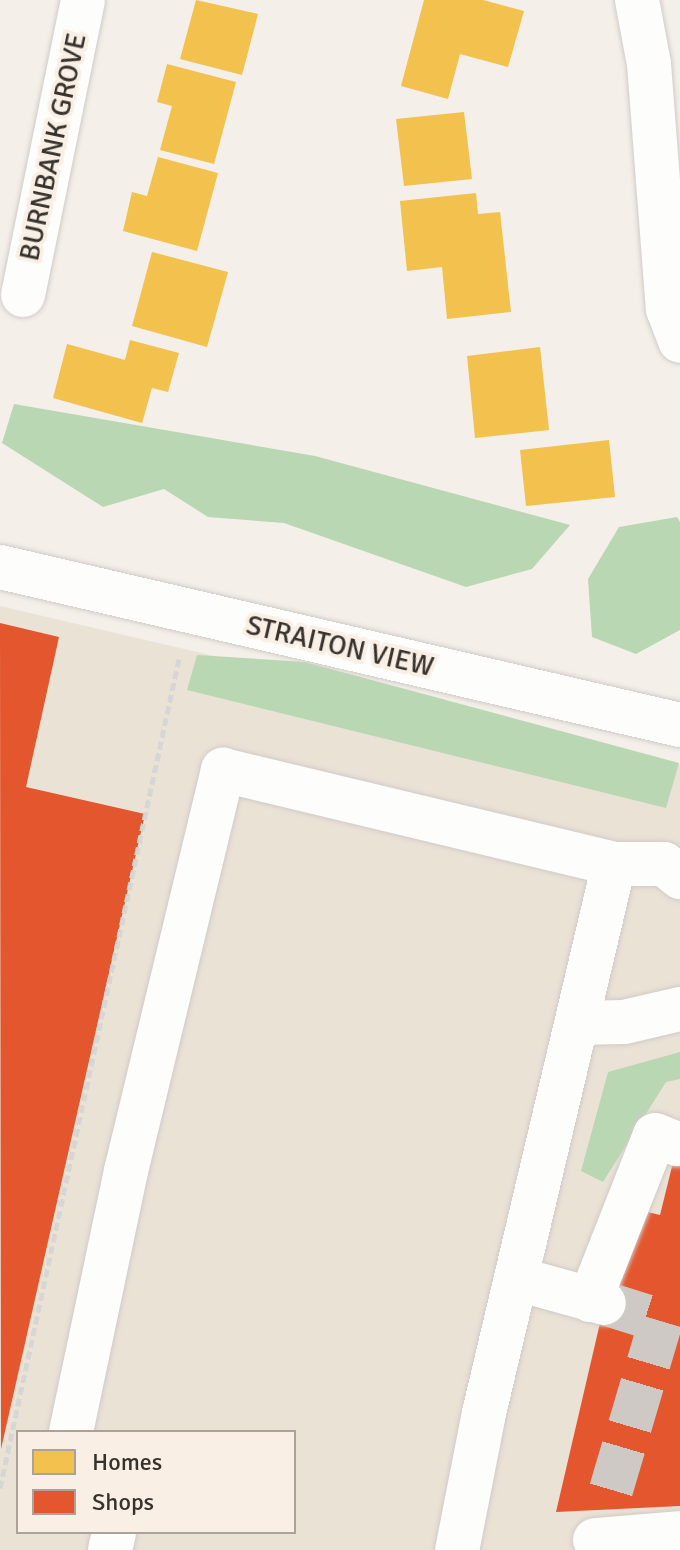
<!DOCTYPE html>
<html>
<head>
<meta charset="utf-8">
<style>
  body { margin:0 }
  #map { position:relative; width:680px; height:1550px; overflow:hidden; background:#f4efe9; font-family:Signika,sans-serif }
  div>[style] { position:absolute }
  [style*='--x'] { left:calc(var(--x)*1px); top:calc(var(--y)*1px); width:calc(var(--w)*1px); rotate:calc(var(--a)*1deg) }
  .built>* { inset:0; background:#ebe2d6 }
  .forest>* { inset:0; background:#bad7b4 }
  .homes>* { inset:0; background:#f2c14e }
  .shops>* { inset:0; background:#e4572e }
  .minor-tunnel>* { height:44px; margin-top:-22px; transform-origin:0; background:repeating-linear-gradient(90deg,#cec9c4 0 44px,transparent 0 66px) }
  .path>* { height:5px; margin-top:-2.5px; transform-origin:0; background:repeating-linear-gradient(90deg,#d6d6d4 0 8px,transparent 0 12px) }
  .roads { filter:drop-shadow(0 0 2px #d0cbc7) drop-shadow(0 0 2px #d0cbc7) }
  .minor>* { height:44px; margin:-22px; padding:0 22px; transform-origin:22px; border-radius:22px; background:#fdfdfc }
  span { translate:-50% -50%; white-space:nowrap; text-align:center; line-height:1.15; -webkit-text-stroke:8px #f9efe4; paint-order:stroke }
  .street-label { font-size:28px; color:#36322e }
  .legend { position:absolute; left:16px; top:1430px; width:280px; height:104px; box-sizing:border-box; background:#f9efe4; border:2px solid #aba39b; margin:0; padding:10px 14px; list-style:none; font-size:24px; color:#36322e }
  .legend li { display:flex; align-items:center; gap:16px; height:40px }
  .legend b { width:40px; border:2px solid #aba39b }
</style>
</head>
<body>
<div id="map">
  <div class="built">
    <div style="clip-path:polygon(evenodd,0 606px,680px 765px,680px 1550px,0 1550px,0 606px,18px 1432px,294px 1432px,294px 1532px,18px 1532px,18px 1432px)"></div>
  </div>
  <div class="forest">
    <div style="clip-path:polygon(14px 404px,315px 456px,570px 525px,532px 569px,466px 587px,284px 523px,208px 517px,164px 489px,103px 507px,2px 443px)"></div>
    <div style="clip-path:polygon(677px 517px,680px 522px,680px 630px,636px 654px,592px 637px,588px 579px,619px 527px)"></div>
    <div style="clip-path:polygon(197px 655px,305px 662px,679px 763px,666px 808px,187px 690px)"></div>
    <div style="clip-path:polygon(680px 1052px,680px 1079px,666px 1082px,603px 1182px,581px 1171px,608px 1072px)"></div>
  </div>
  <div class="homes">
    <div style="clip-path:polygon(196px 0,258px 14px,242px 75px,180px 59px)"></div>
    <div style="clip-path:polygon(424px 0,483px 0,524px 11px,508px 67px,460px 54px,448px 99px,401px 86px)"></div>
    <div style="clip-path:polygon(167px 64px,236px 82px,214px 164px,160px 150px,172px 106px,157px 102px)"></div>
    <div style="clip-path:polygon(464px 112px,472px 179px,404px 186px,396px 119px)"></div>
    <div style="clip-path:polygon(158px 157px,218px 173px,197px 251px,123px 231px,132px 192px,147px 196px)"></div>
    <div style="clip-path:polygon(476px 193px,478px 214px,500px 212px,511px 312px,447px 319px,442px 267px,407px 271px,400px 201px)"></div>
    <div style="clip-path:polygon(152px 252px,228px 272px,207px 347px,132px 326px)"></div>
    <div style="clip-path:polygon(130px 340px,179px 353px,168px 392px,152px 388px,142px 423px,53px 398px,67px 344px,125px 360px)"></div>
    <div style="clip-path:polygon(540px 347px,549px 430px,475px 438px,467px 356px)"></div>
    <div style="clip-path:polygon(609px 440px,615px 497px,526px 506px,520px 450px)"></div>
  </div>
  <div class="shops">
    <div style="clip-path:polygon(0 623px,59px 637px,26px 787px,145px 814px,1px 1449px)"></div>
    <div style="clip-path:polygon(680px 1134px,680px 1506px,556px 1512px,627px 1207px,660px 1215px)"></div>
  </div>
  <div class="minor-tunnel">
    <div style="--x:604;--y:1303;--w:60;--a:17.5"></div>
    <div style="--x:661;--y:1321;--w:197;--a:106.5"></div>
  </div>
  <div class="path">
    <div style="--x:0;--y:1488;--w:848;--a:-77.82"></div>
  </div>
  <div class="roads">
    <div class="minor">
      <div style="--x:637;--y:0;--w:65;--a:79.4"></div>
      <div style="--x:649;--y:64;--w:246;--a:85.6"></div>
      <div style="--x:668;--y:309;--w:34;--a:69"></div>
      <div style="--x:23;--y:295;--w:301;--a:-78.5"></div>
      <div style="--x:0;--y:567;--w:698;--a:13.08"></div>
      <div style="--x:614;--y:864;--w:50;--a:0"></div>
      <div style="--x:664;--y:864;--w:21;--a:39"></div>
      <div style="--x:577;--y:1023;--w:47;--a:-1.2"></div>
      <div style="--x:624;--y:1022;--w:57;--a:-13.1"></div>
      <div style="--x:518;--y:1279;--w:89;--a:15.6"></div>
      <div style="--x:590;--y:1300;--w:177;--a:-68.5"></div>
      <div style="--x:655;--y:1135;--w:24;--a:22"></div>
      <div style="--x:71;--y:1432;--w:267;--a:-78.1"></div>
      <div style="--x:126;--y:1171;--w:413;--a:-76.4"></div>
      <div style="--x:223;--y:770;--w:402;--a:13.5"></div>
      <div style="--x:614;--y:864;--w:564;--a:103.32"></div>
      <div style="--x:484;--y:1413;--w:140;--a:101.1"></div>
      <div style="--x:595;--y:1540;--w:85;--a:-4.7"></div>
      <div style="--x:110;--y:1550;--w:18;--a:-77"></div>
    </div>
  </div>
  <div class="street-label">
    <span style="left:53px;top:147px;rotate:-78deg">BURNBANK GROVE</span>
    <span style="left:340px;top:646px;rotate:13deg">STRAITON VIEW</span>
  </div>
  <ul class="legend">
  <li><b style="height:22px;background:#f2c14e"></b>Homes</li>
  <li><b style="height:22px;background:#e4572e"></b>Shops</li>
  </ul>
</div>
</body>
</html>
